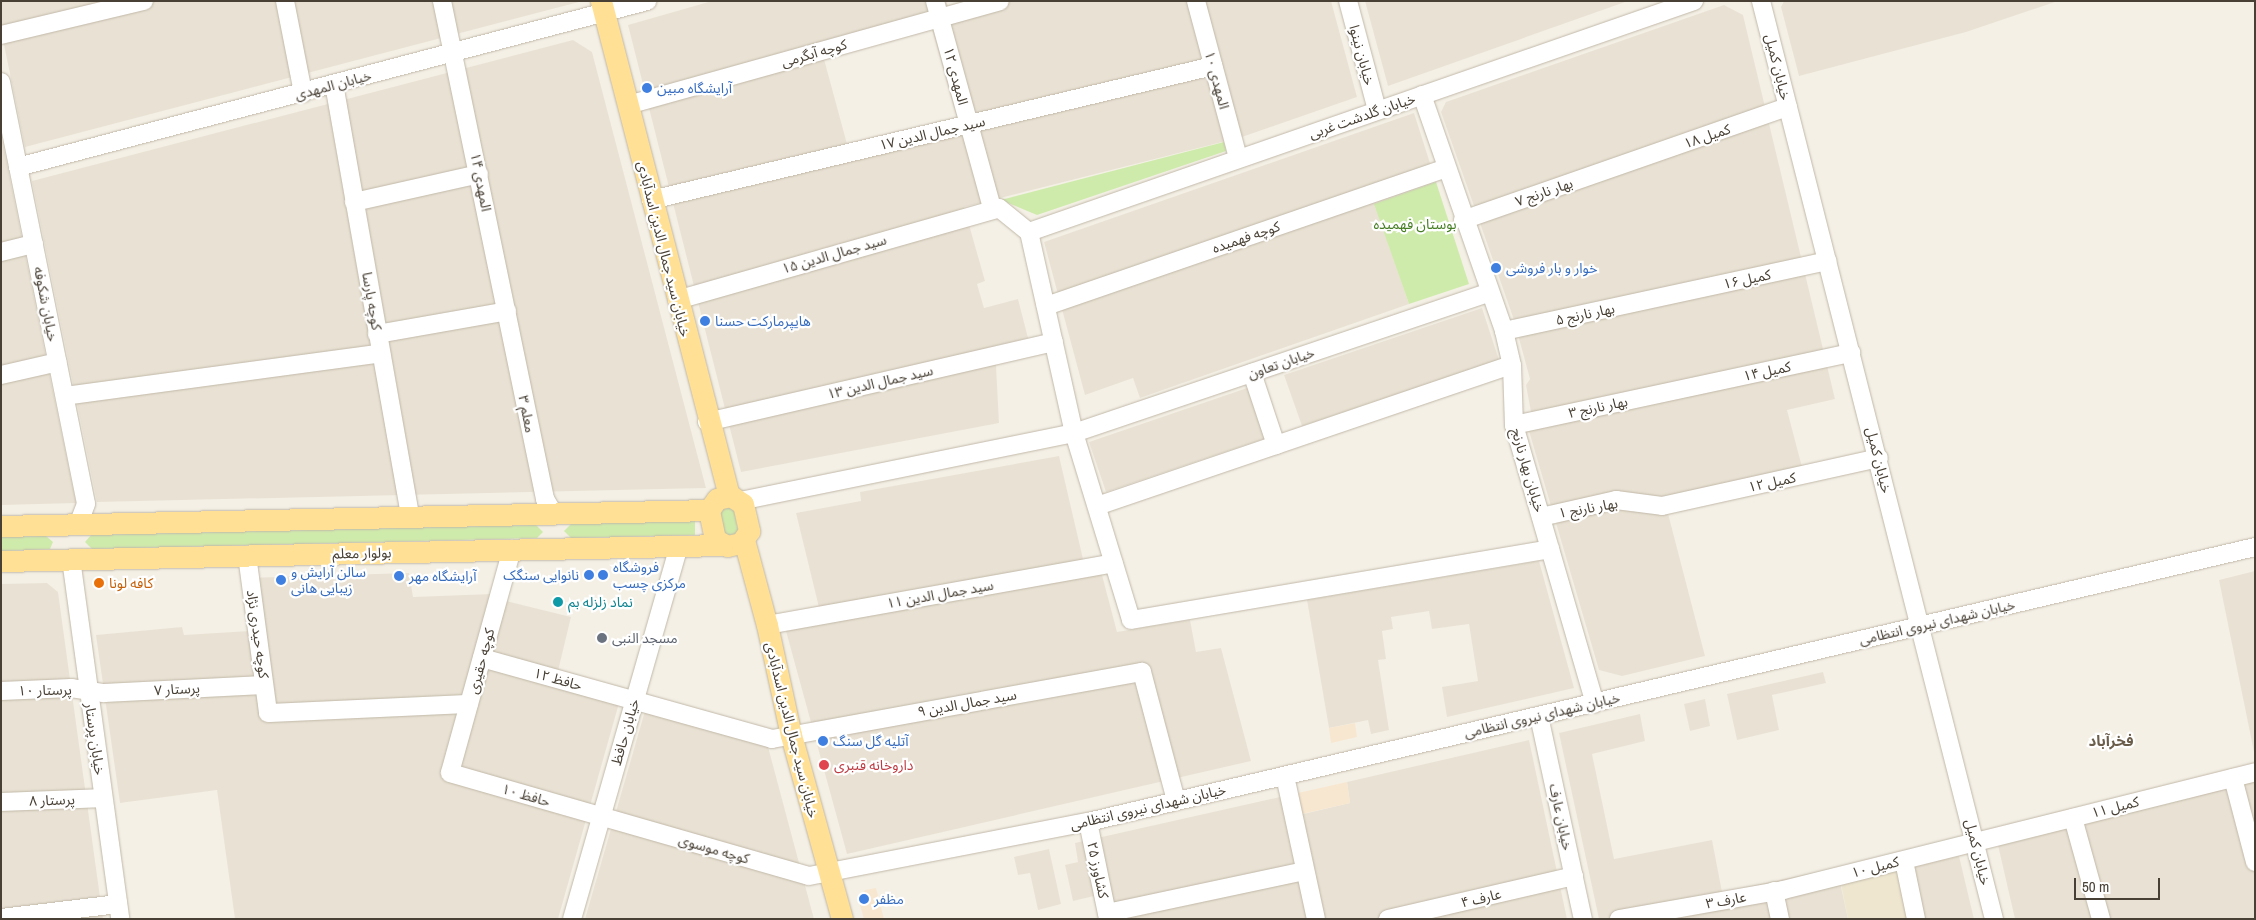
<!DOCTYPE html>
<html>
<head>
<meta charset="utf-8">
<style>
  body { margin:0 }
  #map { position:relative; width:2256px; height:920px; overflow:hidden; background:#f4f0e6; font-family:"Archivo Narrow","Noto Sans Arabic",sans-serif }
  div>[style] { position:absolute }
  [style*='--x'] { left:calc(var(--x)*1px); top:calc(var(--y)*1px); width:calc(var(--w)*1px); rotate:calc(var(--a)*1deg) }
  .residential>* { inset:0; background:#e9e2d4 }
  .commercial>* { inset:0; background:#f8e7d0 }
  .education>* { inset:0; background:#eee6cf }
  .green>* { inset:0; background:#cfebac }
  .roads { filter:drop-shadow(0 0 1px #c1b8a8) drop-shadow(0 0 1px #c1b8a8) }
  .minor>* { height:18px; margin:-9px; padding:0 9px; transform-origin:9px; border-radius:9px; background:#fff }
  .major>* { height:21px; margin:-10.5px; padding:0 10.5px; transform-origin:10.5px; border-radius:10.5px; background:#ffe095 }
  .dots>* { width:14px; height:14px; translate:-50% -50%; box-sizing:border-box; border:2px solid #fff; border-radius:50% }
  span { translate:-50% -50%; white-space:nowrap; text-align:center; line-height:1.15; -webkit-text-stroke:4.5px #fff; paint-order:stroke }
  .street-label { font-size:14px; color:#484035 }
  .shop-label { font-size:14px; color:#366cbe }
  .left { translate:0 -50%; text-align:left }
  .right { translate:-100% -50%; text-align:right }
  .park-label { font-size:14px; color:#467e24 }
  .food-label { font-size:14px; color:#c56008 }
  .culture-label { font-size:14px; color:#0d838f }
  .worship-label { font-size:14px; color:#5b616d }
  .health-label { font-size:14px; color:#be3a42 }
  .neighbourhood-label { font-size:15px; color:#6b5e4b; font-weight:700 }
  .frame { position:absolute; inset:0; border:2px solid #484035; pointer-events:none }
  .scale { position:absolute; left:2074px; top:878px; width:86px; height:22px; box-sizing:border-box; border:2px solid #484035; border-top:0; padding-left:6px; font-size:15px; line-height:18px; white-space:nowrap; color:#484035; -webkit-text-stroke:4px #fff; paint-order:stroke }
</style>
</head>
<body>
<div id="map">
  <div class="residential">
    <div style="clip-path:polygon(1px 1px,579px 1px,579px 2px,25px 147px,1px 30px)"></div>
    <div style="clip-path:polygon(evenodd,712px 1px,946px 1px,948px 7px,968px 1px,1331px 1px,1357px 97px,1242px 137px,964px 207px,985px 281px,977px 284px,984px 308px,1018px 299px,1028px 338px,995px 346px,999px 423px,741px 472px,628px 25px,712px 1px,932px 29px,957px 118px,847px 144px,824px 59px,932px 29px)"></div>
    <div style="clip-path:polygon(1365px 1px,1628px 1px,1388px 86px)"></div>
    <div style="clip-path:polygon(1784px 1px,2058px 1px,1966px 32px,1799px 76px,1781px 7px)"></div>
    <div style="clip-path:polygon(1724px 5px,1743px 15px,1835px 399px,1787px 410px,1802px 467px,1664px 498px,1705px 656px,1622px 676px,1599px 670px,1529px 431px,1531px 412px,1526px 385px,1530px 379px,1514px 320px,1441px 112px,1446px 102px)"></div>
    <div style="clip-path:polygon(573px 40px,592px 52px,706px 488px,97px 502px,32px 181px)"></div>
    <div style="clip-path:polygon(1414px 113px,1436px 182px,1375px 204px,1409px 304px,1140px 398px,1133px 378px,1085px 395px,1044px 242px)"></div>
    <div style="clip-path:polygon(1px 134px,46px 358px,76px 503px,1px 505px)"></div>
    <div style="clip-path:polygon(1482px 308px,1499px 360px,1302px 426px,1284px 375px)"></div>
    <div style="clip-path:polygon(1250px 387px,1266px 438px,1106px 492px,1089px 442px)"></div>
    <div style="clip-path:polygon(1059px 456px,1083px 559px,1102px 575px,1117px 632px,1190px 620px,1196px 652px,1221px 648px,1251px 761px,847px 854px,786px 631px,823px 624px,796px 513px,861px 501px,860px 492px)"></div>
    <div style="clip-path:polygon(1539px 561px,1574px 688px,1447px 717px,1442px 687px,1478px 681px,1469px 624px,1432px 629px,1429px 611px,1391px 617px,1393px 629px,1382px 631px,1386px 659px,1378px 660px,1389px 730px,1371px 734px,1368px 720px,1329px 728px,1307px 600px)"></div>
    <div style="clip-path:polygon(2255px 571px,2255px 757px,2219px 580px)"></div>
    <div style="clip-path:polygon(409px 573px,413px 597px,492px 594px,506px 601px,571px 617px,558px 671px,623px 689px,558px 919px,235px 919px,217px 790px,120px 803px,96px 635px,182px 627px,184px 635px,250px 631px,243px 578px)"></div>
    <div style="clip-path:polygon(47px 583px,58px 592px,103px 919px,1px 919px,1px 584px)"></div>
    <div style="clip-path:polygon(1823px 672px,1826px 683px,1772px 695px,1779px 730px,1737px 740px,1727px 694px)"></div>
    <div style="clip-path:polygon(649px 697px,763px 728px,814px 919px,585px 919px)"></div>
    <div style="clip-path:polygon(1705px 699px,1710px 726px,1690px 731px,1684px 704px)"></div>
    <div style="clip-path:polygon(1640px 714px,1645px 741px,1592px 754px,1614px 859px,1712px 840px,1722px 892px,1837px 868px,1848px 919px,1599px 919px,1559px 733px)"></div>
    <div style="clip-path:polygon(1529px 740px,1567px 919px,1099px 919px,1094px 896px,1073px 901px,1065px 865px,1078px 862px,1075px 843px,1298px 793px,1303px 814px,1350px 803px,1347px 782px)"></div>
    <div style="clip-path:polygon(2255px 763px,2255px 919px,2015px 919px,1994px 828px)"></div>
    <div style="clip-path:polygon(1049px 849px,1061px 904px,1038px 910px,1030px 873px,1018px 875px,1014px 857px)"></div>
    <div style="clip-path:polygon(1959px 856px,1974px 919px,1925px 919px,1914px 867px)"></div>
  </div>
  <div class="commercial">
    <div style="clip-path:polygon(1355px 723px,1357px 737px,1331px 743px,1329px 728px)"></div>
    <div style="clip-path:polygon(1347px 782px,1350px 803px,1302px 814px,1298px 793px)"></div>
    <div style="clip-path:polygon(876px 888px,884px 919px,864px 919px,859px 902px,865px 890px)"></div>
  </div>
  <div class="education">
    <div style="clip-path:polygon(1897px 871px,1907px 919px,1848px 919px,1841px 884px)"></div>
  </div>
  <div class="green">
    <div style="clip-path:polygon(1224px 142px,1226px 151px,1037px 215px,1001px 200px)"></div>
    <div style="clip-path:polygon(1436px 182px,1469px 284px,1409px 304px,1374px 204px)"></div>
    <div style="clip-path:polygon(733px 506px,739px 534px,724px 537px,718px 509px)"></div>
    <div style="clip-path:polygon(695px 521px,695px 535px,571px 538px,564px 531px,571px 524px)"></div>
    <div style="clip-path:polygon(536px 525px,543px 532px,537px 538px,92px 549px,85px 542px,91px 535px)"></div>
    <div style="clip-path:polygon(46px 536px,53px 542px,50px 549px,1px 551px,1px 537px)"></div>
  </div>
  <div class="roads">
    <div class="minor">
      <div style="--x:285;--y:1;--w:94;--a:78.9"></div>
      <div style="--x:442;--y:1;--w:509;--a:78.31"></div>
      <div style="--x:545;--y:499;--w:17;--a:59"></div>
      <div style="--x:935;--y:1;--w:215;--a:74.6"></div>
      <div style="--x:1196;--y:1;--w:163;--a:75"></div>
      <div style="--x:1348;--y:1;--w:113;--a:75.1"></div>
      <div style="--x:1761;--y:1;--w:947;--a:75.76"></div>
      <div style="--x:1;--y:35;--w:147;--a:-13.4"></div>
      <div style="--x:1;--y:82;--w:430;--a:78.6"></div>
      <div style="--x:86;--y:504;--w:22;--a:111"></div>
      <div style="--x:334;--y:84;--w:440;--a:80"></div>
      <div style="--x:1422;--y:95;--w:250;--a:70.8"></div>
      <div style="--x:1504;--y:331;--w:35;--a:77"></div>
      <div style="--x:1512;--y:365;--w:60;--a:88.1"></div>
      <div style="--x:1514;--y:425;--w:290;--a:73.8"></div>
      <div style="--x:628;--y:105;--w:386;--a:-15.6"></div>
      <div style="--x:18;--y:167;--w:651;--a:-14.78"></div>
      <div style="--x:651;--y:200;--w:578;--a:-13.41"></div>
      <div style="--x:354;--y:202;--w:128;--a:-12.6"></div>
      <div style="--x:1463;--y:220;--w:344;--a:-19.2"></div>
      <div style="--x:1029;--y:232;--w:704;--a:-19.16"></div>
      <div style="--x:1;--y:252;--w:34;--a:-14"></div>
      <div style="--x:677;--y:300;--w:335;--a:-15.9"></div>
      <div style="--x:999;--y:208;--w:38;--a:39"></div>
      <div style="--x:1029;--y:232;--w:206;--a:77.4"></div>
      <div style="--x:1074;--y:433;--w:195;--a:73"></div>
      <div style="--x:1131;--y:620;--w:425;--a:-9.6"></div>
      <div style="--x:1046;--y:306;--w:423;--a:-19"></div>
      <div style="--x:1504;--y:331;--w:331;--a:-12.2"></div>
      <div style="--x:377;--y:334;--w:132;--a:-10"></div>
      <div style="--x:1252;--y:373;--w:76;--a:71.6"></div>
      <div style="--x:1;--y:375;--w:58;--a:-12.8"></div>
      <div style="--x:65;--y:396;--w:319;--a:-7.7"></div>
      <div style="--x:707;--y:422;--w:356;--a:-13"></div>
      <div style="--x:1514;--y:425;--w:345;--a:-12.1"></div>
      <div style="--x:740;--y:501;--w:341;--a:-11.5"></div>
      <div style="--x:1074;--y:433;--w:437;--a:-18.7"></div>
      <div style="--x:1097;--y:506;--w:438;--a:-18.8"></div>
      <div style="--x:1541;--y:517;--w:77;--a:-12.8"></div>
      <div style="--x:1616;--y:500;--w:46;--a:7.4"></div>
      <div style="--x:1662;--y:506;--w:222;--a:-12.5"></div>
      <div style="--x:512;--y:549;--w:232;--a:105.5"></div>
      <div style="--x:450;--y:773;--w:373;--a:16"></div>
      <div style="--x:809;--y:876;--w:284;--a:-11"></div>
      <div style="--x:1088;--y:822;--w:1199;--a:-13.26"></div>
      <div style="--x:247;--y:555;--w:159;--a:82.4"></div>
      <div style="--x:268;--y:713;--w:201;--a:-2.6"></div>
      <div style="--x:71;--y:559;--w:363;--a:82.2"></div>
      <div style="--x:767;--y:625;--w:352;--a:-10.1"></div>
      <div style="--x:482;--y:658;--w:301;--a:15.6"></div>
      <div style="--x:772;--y:739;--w:376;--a:-10.3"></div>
      <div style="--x:1142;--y:672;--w:133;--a:75.2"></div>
      <div style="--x:1;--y:691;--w:70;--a:-2.5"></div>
      <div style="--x:71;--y:688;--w:33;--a:9"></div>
      <div style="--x:104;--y:693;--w:160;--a:-2.9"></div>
      <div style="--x:1539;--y:716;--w:208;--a:77.8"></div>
      <div style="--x:1285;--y:776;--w:146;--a:77.8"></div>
      <div style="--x:2233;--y:778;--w:87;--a:75.3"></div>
      <div style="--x:1;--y:802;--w:102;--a:-2.2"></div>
      <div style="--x:2073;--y:818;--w:105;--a:74.5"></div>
      <div style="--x:1088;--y:822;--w:99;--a:78.3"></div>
      <div style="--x:1904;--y:861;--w:59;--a:78.3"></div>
      <div style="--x:1774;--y:891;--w:29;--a:78"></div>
      <div style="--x:1107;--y:913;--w:202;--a:-12"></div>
      <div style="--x:1;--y:918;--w:118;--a:-6.8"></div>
      <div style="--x:572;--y:919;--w:388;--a:-74"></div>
      <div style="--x:1388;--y:919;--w:191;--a:-13"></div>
      <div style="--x:1619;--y:919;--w:167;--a:-10"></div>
      <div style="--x:1783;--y:890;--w:487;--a:-14"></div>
    </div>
    <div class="major">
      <div style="--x:601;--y:1;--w:511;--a:75.5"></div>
      <div style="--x:731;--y:496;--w:14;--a:34"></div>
      <div style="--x:743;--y:504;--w:28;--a:77"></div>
      <div style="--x:749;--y:531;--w:14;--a:124"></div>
      <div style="--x:741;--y:543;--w:14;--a:168"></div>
      <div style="--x:727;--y:546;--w:14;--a:-150"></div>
      <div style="--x:715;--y:539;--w:30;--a:-102"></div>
      <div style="--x:709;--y:510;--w:14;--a:-54"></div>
      <div style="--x:717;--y:499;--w:14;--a:-12"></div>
      <div style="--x:1;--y:526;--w:708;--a:-1.29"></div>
      <div style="--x:744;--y:540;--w:88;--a:74.9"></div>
      <div style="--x:767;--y:625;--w:113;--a:77.7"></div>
      <div style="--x:791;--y:735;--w:191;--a:74.5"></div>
      <div style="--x:1;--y:561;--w:721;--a:-1.27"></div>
    </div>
  </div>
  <div class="dots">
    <div style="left:647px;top:88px;background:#3f7fe0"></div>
    <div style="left:1496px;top:268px;background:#3f7fe0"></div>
    <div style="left:705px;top:321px;background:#3f7fe0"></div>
    <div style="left:589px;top:575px;background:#3f7fe0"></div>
    <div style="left:603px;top:575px;background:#3f7fe0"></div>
    <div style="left:399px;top:576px;background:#3f7fe0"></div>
    <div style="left:281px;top:580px;background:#3f7fe0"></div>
    <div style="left:99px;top:583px;background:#e8710a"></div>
    <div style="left:558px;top:602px;background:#0f9aa8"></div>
    <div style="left:602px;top:638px;background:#6b7280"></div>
    <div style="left:823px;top:741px;background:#3f7fe0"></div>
    <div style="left:824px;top:765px;background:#e0444e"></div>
    <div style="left:864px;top:899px;background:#3f7fe0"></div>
  </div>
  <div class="street-label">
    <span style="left:814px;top:53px;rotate:-16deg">کوچه آبگرمی</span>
    <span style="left:1362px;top:55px;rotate:75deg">خیابان نینوا</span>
    <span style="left:1778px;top:67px;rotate:76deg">خیابان کمیل</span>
    <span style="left:956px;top:76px;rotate:75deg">المهدی ۱۲</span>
    <span style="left:1217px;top:80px;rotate:75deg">المهدی ۱۰</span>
    <span style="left:333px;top:85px;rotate:-15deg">خیابان المهدی</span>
    <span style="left:1362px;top:116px;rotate:-19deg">خیابان گلدشت غربی</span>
    <span style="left:932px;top:133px;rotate:-13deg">سید جمال الدین ۱۷</span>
    <span style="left:1707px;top:136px;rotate:-19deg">کمیل ۱۸</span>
    <span style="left:481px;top:182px;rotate:79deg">المهدی ۱۴</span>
    <span style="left:1544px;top:192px;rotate:-19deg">بهار نارنج ۷</span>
    <span style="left:1246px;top:237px;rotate:-19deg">کوچه فهمیده</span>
    <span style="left:664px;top:249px;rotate:76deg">خیابان سید جمال الدین اسدآبادی</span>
    <span style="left:834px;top:254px;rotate:-16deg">سید جمال الدین ۱۵</span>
    <span style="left:1747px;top:279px;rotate:-12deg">کمیل ۱۶</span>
    <span style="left:372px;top:301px;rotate:80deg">کوچه پارسا</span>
    <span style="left:46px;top:304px;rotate:79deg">خیابان شکوفه</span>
    <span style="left:1585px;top:314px;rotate:-12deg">بهار نارنج ۵</span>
    <span style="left:1281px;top:363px;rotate:-19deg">خیابان تعاون</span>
    <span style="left:1767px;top:371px;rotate:-12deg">کمیل ۱۴</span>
    <span style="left:880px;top:382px;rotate:-13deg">سید جمال الدین ۱۳</span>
    <span style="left:1598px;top:407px;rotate:-12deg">بهار نارنج ۳</span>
    <span style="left:527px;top:414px;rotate:79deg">معلم ۳</span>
    <span style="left:1879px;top:460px;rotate:76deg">خیابان کمیل</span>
    <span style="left:1528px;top:470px;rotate:74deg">خیابان بهار نارنج</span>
    <span style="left:1772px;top:482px;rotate:-12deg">کمیل ۱۲</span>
    <span style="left:1588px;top:508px;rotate:-10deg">بهار نارنج ۱</span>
    <span style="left:362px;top:553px;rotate:-1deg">بولوار معلم</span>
    <span style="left:940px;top:594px;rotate:-10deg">سید جمال الدین ۱۱</span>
    <span style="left:1937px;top:622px;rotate:-13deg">خیابان شهدای نیروی انتظامی</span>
    <span style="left:258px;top:634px;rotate:82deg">کوچه حیدری نژاد</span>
    <span style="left:481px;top:661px;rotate:-75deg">کوچه حقیری</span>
    <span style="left:558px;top:679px;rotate:16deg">حافظ ۱۲</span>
    <span style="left:177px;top:689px;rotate:-3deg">پرستار ۷</span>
    <span style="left:45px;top:690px;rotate:-1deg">پرستار ۱۰</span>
    <span style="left:967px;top:703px;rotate:-10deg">سید جمال الدین ۹</span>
    <span style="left:1542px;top:715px;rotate:-13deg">خیابان شهدای نیروی انتظامی</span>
    <span style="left:792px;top:730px;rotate:76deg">خیابان سید جمال الدین اسدآبادی</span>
    <span style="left:625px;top:732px;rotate:-74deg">خیابان حافظ</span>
    <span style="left:95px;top:739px;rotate:82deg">خیابان پرستار</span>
    <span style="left:526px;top:795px;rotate:16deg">حافظ ۱۰</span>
    <span style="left:52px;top:800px;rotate:-2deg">پرستار ۸</span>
    <span style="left:1148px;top:807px;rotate:-13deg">خیابان شهدای نیروی انتظامی</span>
    <span style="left:2115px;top:807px;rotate:-14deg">کمیل ۱۱</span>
    <span style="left:1561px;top:817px;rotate:78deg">خیابان عارف</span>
    <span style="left:714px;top:849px;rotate:16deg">کوچه موسوی</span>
    <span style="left:1978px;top:852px;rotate:76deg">خیابان کمیل</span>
    <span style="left:1875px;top:867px;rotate:-14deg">کمیل ۱۰</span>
    <span style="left:1098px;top:870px;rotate:78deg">کشاورز ۲۵</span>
    <span style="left:1481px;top:898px;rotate:-13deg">عارف ۴</span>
    <span style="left:1726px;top:900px;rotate:-10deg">عارف ۳</span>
  </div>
  <div class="shop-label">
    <span class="left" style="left:657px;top:88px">آرایشگاه مبین</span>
    <span class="left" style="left:1506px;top:268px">خوار و بار فروشی</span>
    <span class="left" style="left:715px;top:321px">هایپرمارکت حسنا</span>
    <span class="left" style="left:613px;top:575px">فروشگاه<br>مرکزی چسب</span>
    <span class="left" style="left:291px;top:580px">سالن آرایش و<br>زیبایی هانی</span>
    <span class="right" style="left:579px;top:575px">نانوایی سنگک</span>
    <span class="left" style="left:409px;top:576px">آرایشگاه مهر</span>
    <span class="left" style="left:833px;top:741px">آتلیه گل سنگ</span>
    <span class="left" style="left:874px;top:899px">مظفر</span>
  </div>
  <div class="park-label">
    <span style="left:1415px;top:224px">بوستان فهمیده</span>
  </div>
  <div class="food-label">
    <span class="left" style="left:109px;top:583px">کافه لونا</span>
  </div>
  <div class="culture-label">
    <span class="left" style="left:568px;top:602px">نماد زلزله بم</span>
  </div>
  <div class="worship-label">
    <span class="left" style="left:612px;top:638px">مسجد النبی</span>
  </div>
  <div class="health-label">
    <span class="left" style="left:834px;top:765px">داروخانه قنبری</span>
  </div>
  <div class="neighbourhood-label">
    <span style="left:2111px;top:741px">فخرآباد</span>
  </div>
  <div class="frame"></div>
  <div class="scale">50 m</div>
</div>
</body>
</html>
